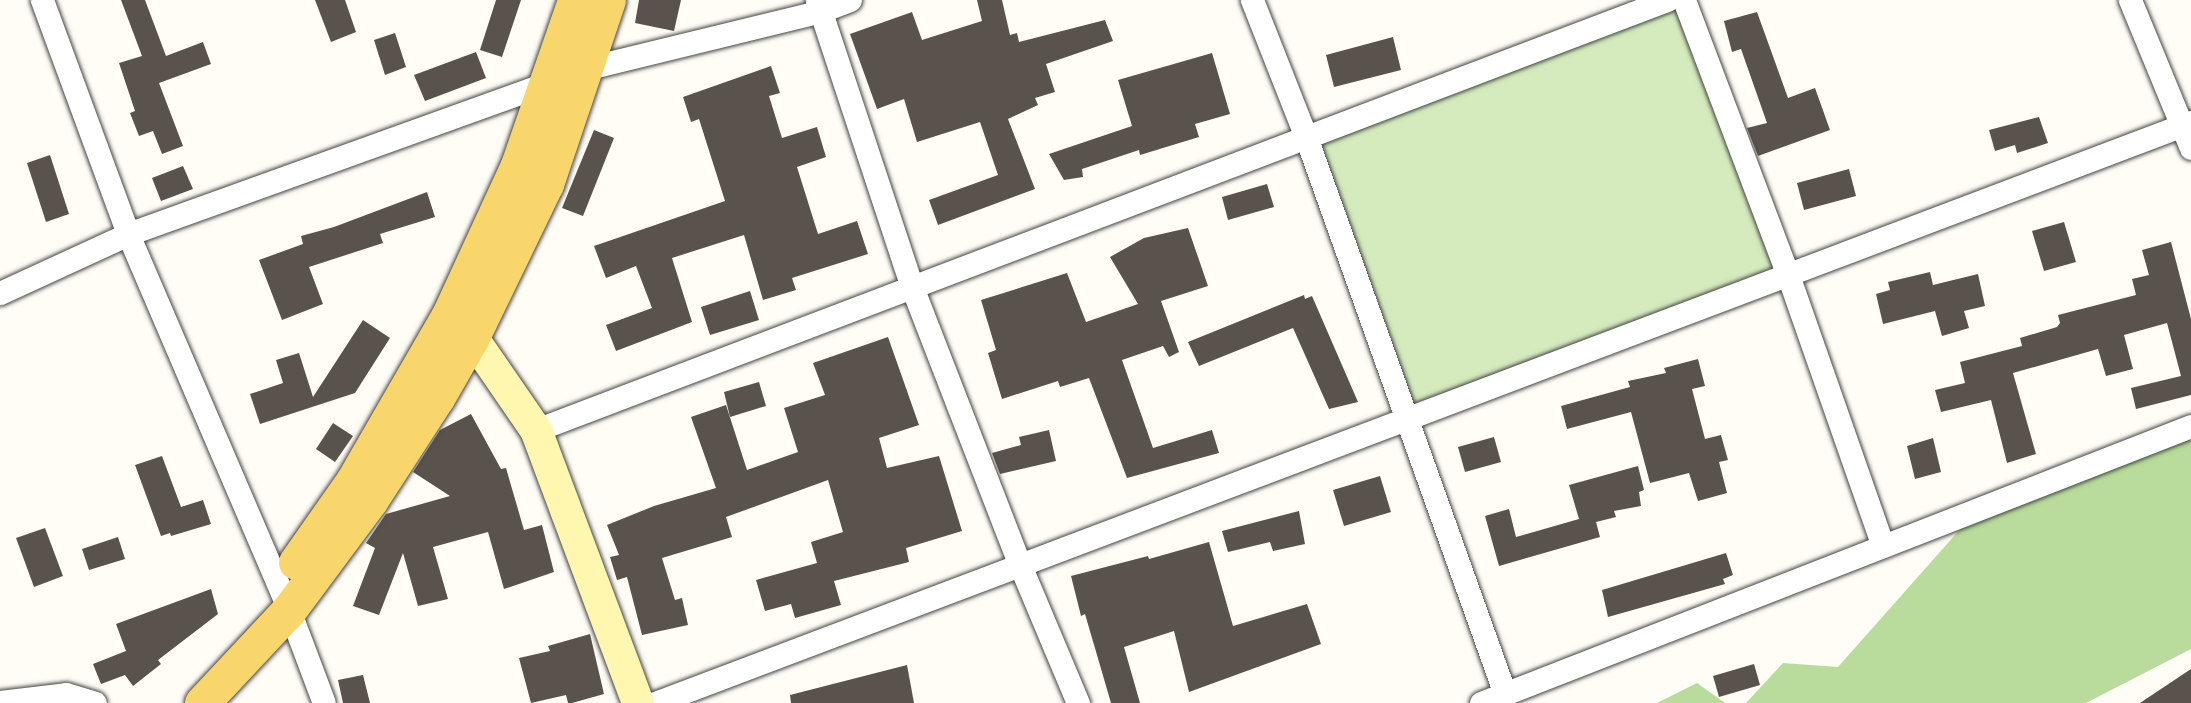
<!DOCTYPE html>
<html>
<head>
<meta charset="utf-8">
<style>
  body { margin:0 }
  #map { position:relative; width:2191px; height:703px; overflow:hidden; background:#fffdf5; font-family:Lora,serif }
  div>[style] { position:absolute }
  [style*='--x'] { left:calc(var(--x)*1px); top:calc(var(--y)*1px); width:calc(var(--w)*1px); rotate:calc(var(--a)*1deg) }
  .green>* { inset:0; background:#d5ebbd }
  .forest>* { inset:0; background:#b9dc9c }
  .building>* { inset:0; background:#5a524d }
  .roads { filter:drop-shadow(0 0 2px #444) drop-shadow(0 0 2px #444) }
  .street>* { height:23px; margin:-11.5px; padding:0 11.5px; transform-origin:11.5px; border-radius:11.5px; background:#fff }
  .secondary>* { height:32px; margin:-16px; padding:0 16px; transform-origin:16px; border-radius:16px; background:#fff6b0 }
  .primary>* { height:35px; margin:-17.5px; padding:0 17.5px; transform-origin:17.5px; border-radius:17.5px; background:#f9d66b }
  span { translate:-50% -50%; white-space:nowrap; text-align:center; line-height:1.15; -webkit-text-stroke:7px #fff; paint-order:stroke }
</style>
</head>
<body>
<div id="map">
  <div class="green">
    <div style="clip-path:polygon(1684px 0,1788px 275px,1408px 418px,1306px 137px)"></div>
  </div>
  <div class="forest">
    <div style="clip-path:polygon(2191px 426px,2191px 649px,2086px 703px,1746px 703px,1783px 663px,1838px 667px,1978px 509px)"></div>
    <div style="clip-path:polygon(1697px 683px,1725px 703px,1657px 703px)"></div>
  </div>
  <div class="building">
    <div style="clip-path:polygon(121px 0,145px 0,166px 56px,203px 42px,211px 64px,159px 83px,183px 146px,162px 154px,153px 131px,139px 136px,130px 113px,135px 111px,119px 63px,142px 56px)"></div>
    <div style="clip-path:polygon(315px 0,345px 0,356px 32px,331px 42px)"></div>
    <div style="clip-path:polygon(496px 0,521px 0,502px 57px,480px 50px)"></div>
    <div style="clip-path:polygon(639px 0,681px 0,674px 31px,635px 23px)"></div>
    <div style="clip-path:polygon(977px 0,1002px 0,1010px 35px,1017px 33px,1019px 42px,1105px 20px,1113px 41px,1046px 64px,1055px 92px,1035px 98px,1038px 105px,1008px 119px,1035px 189px,938px 225px,929px 200px,998px 175px,980px 122px,917px 142px,904px 99px,877px 109px,850px 34px,912px 12px,922px 40px,982px 21px)"></div>
    <div style="clip-path:polygon(1757px 12px,1788px 98px,1815px 88px,1830px 130px,1758px 156px,1747px 128px,1767px 123px,1741px 49px,1732px 52px,1724px 21px)"></div>
    <div style="clip-path:polygon(395px 33px,406px 67px,385px 75px,374px 40px)"></div>
    <div style="clip-path:polygon(1393px 37px,1401px 70px,1334px 87px,1326px 55px)"></div>
    <div style="clip-path:polygon(476px 52px,486px 78px,425px 101px,414px 75px)"></div>
    <div style="clip-path:polygon(1212px 53px,1230px 114px,1195px 124px,1199px 137px,1140px 155px,1139px 150px,1082px 169px,1083px 177px,1064px 180px,1049px 154px,1132px 126px,1118px 80px)"></div>
    <div style="clip-path:polygon(771px 66px,780px 93px,769px 96px,782px 138px,817px 127px,826px 157px,797px 167px,818px 234px,857px 221px,868px 254px,792px 278px,796px 290px,763px 300px,744px 235px,672px 258px,692px 322px,616px 351px,606px 325px,652px 308px,636px 266px,606px 278px,594px 246px,725px 201px,699px 119px,691px 122px,683px 97px)"></div>
    <div style="clip-path:polygon(2039px 117px,2048px 143px,2017px 153px,2015px 145px,1995px 151px,1989px 130px)"></div>
    <div style="clip-path:polygon(594px 130px,614px 138px,583px 216px,562px 208px)"></div>
    <div style="clip-path:polygon(50px 155px,69px 214px,46px 222px,27px 163px)"></div>
    <div style="clip-path:polygon(183px 166px,193px 189px,161px 201px,152px 178px)"></div>
    <div style="clip-path:polygon(1849px 169px,1856px 196px,1804px 210px,1797px 183px)"></div>
    <div style="clip-path:polygon(1267px 184px,1274px 207px,1228px 220px,1222px 197px)"></div>
    <div style="clip-path:polygon(427px 192px,435px 217px,380px 234px,383px 243px,309px 267px,323px 304px,282px 320px,259px 260px,303px 244px,301px 236px,334px 227px)"></div>
    <div style="clip-path:polygon(2064px 222px,2076px 262px,2044px 271px,2032px 231px)"></div>
    <div style="clip-path:polygon(1188px 228px,1208px 286px,1161px 301px,1179px 352px,1169px 357px,1163px 346px,1122px 360px,1153px 448px,1212px 430px,1219px 453px,1127px 478px,1089px 378px,1060px 387px,1058px 381px,1002px 399px,988px 353px,996px 350px,981px 300px,1067px 273px,1086px 322px,1138px 304px,1110px 257px,1144px 238px)"></div>
    <div style="clip-path:polygon(2171px 242px,2191px 319px,2191px 395px,2136px 409px,2131px 388px,2181px 376px,2167px 323px,2124px 335px,2133px 369px,2106px 376px,2098px 349px,2013px 373px,2036px 454px,2007px 463px,1991px 400px,1941px 412px,1935px 390px,1965px 383px,1960px 362px,2022px 346px,2020px 338px,2057px 327px,2060px 323px,2058px 315px,2136px 295px,2132px 279px,2149px 275px,2142px 250px)"></div>
    <div style="clip-path:polygon(1930px 272px,1933px 285px,1978px 274px,1985px 306px,1964px 311px,1969px 328px,1942px 336px,1935px 311px,1883px 324px,1876px 294px,1890px 290px,1888px 282px)"></div>
    <div style="clip-path:polygon(750px 291px,759px 320px,710px 335px,701px 307px)"></div>
    <div style="clip-path:polygon(1304px 295px,1305px 299px,1312px 296px,1358px 402px,1329px 409px,1293px 328px,1199px 366px,1188px 342px)"></div>
    <div style="clip-path:polygon(363px 320px,390px 338px,355px 393px,260px 424px,250px 394px,283px 383px,276px 360px,299px 353px,313px 397px)"></div>
    <div style="clip-path:polygon(888px 337px,919px 425px,879px 438px,887px 468px,939px 456px,962px 531px,906px 548px,909px 562px,834px 581px,841px 605px,795px 618px,791px 604px,765px 611px,756px 580px,817px 563px,811px 542px,843px 532px,828px 480px,726px 517px,732px 537px,662px 558px,675px 600px,682px 598px,688px 625px,642px 635px,627px 577px,617px 580px,610px 557px,619px 555px,607px 525px,654px 506px,716px 488px,691px 417px,726px 405px,747px 470px,798px 452px,784px 408px,825px 395px,813px 363px)"></div>
    <div style="clip-path:polygon(1698px 359px,1705px 386px,1692px 389px,1705px 439px,1721px 435px,1728px 460px,1719px 462px,1727px 493px,1698px 501px,1689px 473px,1650px 483px,1631px 412px,1567px 429px,1561px 406px,1630px 387px,1628px 381px,1666px 373px,1664px 368px)"></div>
    <div style="clip-path:polygon(759px 382px,766px 406px,730px 417px,724px 392px)"></div>
    <div style="clip-path:polygon(471px 414px,501px 469px,506px 468px,524px 530px,542px 525px,554px 572px,504px 589px,488px 532px,433px 547px,448px 599px,418px 606px,403px 553px,379px 615px,353px 606px,375px 548px,366px 543px,386px 514px,450px 496px,413px 472px,440px 430px)"></div>
    <div style="clip-path:polygon(333px 423px,353px 436px,335px 462px,316px 449px)"></div>
    <div style="clip-path:polygon(1049px 430px,1056px 461px,1000px 474px,992px 453px,1021px 445px,1019px 437px)"></div>
    <div style="clip-path:polygon(1494px 437px,1501px 462px,1465px 472px,1458px 447px)"></div>
    <div style="clip-path:polygon(1933px 438px,1941px 472px,1915px 479px,1907px 446px)"></div>
    <div style="clip-path:polygon(162px 456px,181px 507px,203px 500px,211px 524px,171px 536px,170px 533px,161px 536px,135px 465px)"></div>
    <div style="clip-path:polygon(1638px 466px,1644px 490px,1639px 492px,1641px 506px,1614px 511px,1616px 517px,1596px 522px,1600px 537px,1499px 566px,1485px 516px,1509px 509px,1516px 537px,1579px 519px,1569px 485px)"></div>
    <div style="clip-path:polygon(1380px 476px,1391px 512px,1344px 526px,1333px 490px)"></div>
    <div style="clip-path:polygon(1299px 511px,1305px 544px,1273px 551px,1270px 542px,1228px 552px,1222px 531px)"></div>
    <div style="clip-path:polygon(45px 528px,63px 576px,34px 587px,16px 538px)"></div>
    <div style="clip-path:polygon(118px 537px,125px 559px,89px 570px,82px 549px)"></div>
    <div style="clip-path:polygon(1209px 542px,1233px 626px,1307px 604px,1321px 644px,1189px 692px,1174px 631px,1124px 647px,1140px 703px,1111px 703px,1085px 614px,1081px 616px,1071px 576px,1148px 556px,1149px 559px)"></div>
    <div style="clip-path:polygon(1726px 553px,1733px 575px,1723px 579px,1725px 584px,1608px 617px,1602px 590px)"></div>
    <div style="clip-path:polygon(211px 589px,218px 614px,158px 660px,161px 664px,133px 686px,125px 675px,101px 684px,93px 664px,126px 651px,116px 624px)"></div>
    <div style="clip-path:polygon(590px 634px,604px 694px,572px 703px,568px 703px,566px 695px,531px 703px,519px 658px,550px 651px,548px 646px)"></div>
    <div style="clip-path:polygon(1754px 664px,1760px 685px,1719px 697px,1713px 676px)"></div>
    <div style="clip-path:polygon(907px 665px,914px 703px,791px 703px,790px 695px)"></div>
    <div style="clip-path:polygon(2191px 669px,2191px 703px,2140px 703px)"></div>
    <div style="clip-path:polygon(363px 675px,370px 703px,343px 703px,338px 680px)"></div>
  </div>
  <div class="roads">
    <div class="street">
      <div style="--x:42;--y:0;--w:249;--a:69.8"></div>
      <div style="--x:128;--y:234;--w:409;--a:66.8"></div>
      <div style="--x:289;--y:610;--w:99;--a:69.4"></div>
      <div style="--x:817;--y:0;--w:302;--a:71.7"></div>
      <div style="--x:912;--y:287;--w:298;--a:68.8"></div>
      <div style="--x:1020;--y:565;--w:150;--a:67.2"></div>
      <div style="--x:1252;--y:0;--w:147;--a:68.5"></div>
      <div style="--x:1306;--y:137;--w:591;--a:70.34"></div>
      <div style="--x:1684;--y:0;--w:294;--a:69.3"></div>
      <div style="--x:1788;--y:275;--w:287;--a:70.7"></div>
      <div style="--x:2130;--y:0;--w:160;--a:67.6"></div>
      <div style="--x:588;--y:68;--w:240;--a:-13.7"></div>
      <div style="--x:821;--y:11;--w:31;--a:-21"></div>
      <div style="--x:0;--y:293;--w:141;--a:-24.7"></div>
      <div style="--x:128;--y:234;--w:445;--a:-19.8"></div>
      <div style="--x:536;--y:430;--w:1210;--a:-20.82"></div>
      <div style="--x:0;--y:702;--w:66;--a:-6.9"></div>
      <div style="--x:66;--y:694;--w:30;--a:17"></div>
      <div style="--x:655;--y:703;--w:1642;--a:-20.72"></div>
      <div style="--x:1481;--y:703;--w:762;--a:-21.31"></div>
    </div>
    <div class="secondary">
      <div style="--x:455;--y:321;--w:23;--a:43"></div>
      <div style="--x:472;--y:337;--w:113;--a:55.5"></div>
      <div style="--x:536;--y:430;--w:291;--a:69.5"></div>
    </div>
    <div class="primary">
      <div style="--x:296;--y:562;--w:99;--a:-54.9"></div>
      <div style="--x:353;--y:481;--w:192;--a:-60"></div>
      <div style="--x:449;--y:315;--w:165;--a:-65.3"></div>
      <div style="--x:518;--y:165;--w:175;--a:-70.9"></div>
      <div style="--x:202;--y:703;--w:127;--a:-46.9"></div>
      <div style="--x:289;--y:610;--w:136;--a:-53.4"></div>
      <div style="--x:370;--y:501;--w:123;--a:-57"></div>
      <div style="--x:437;--y:398;--w:70;--a:-60.2"></div>
      <div style="--x:472;--y:337;--w:170;--a:-64.2"></div>
      <div style="--x:546;--y:184;--w:194;--a:-71.4"></div>
    </div>
  </div>
</div>
</body>
</html>
